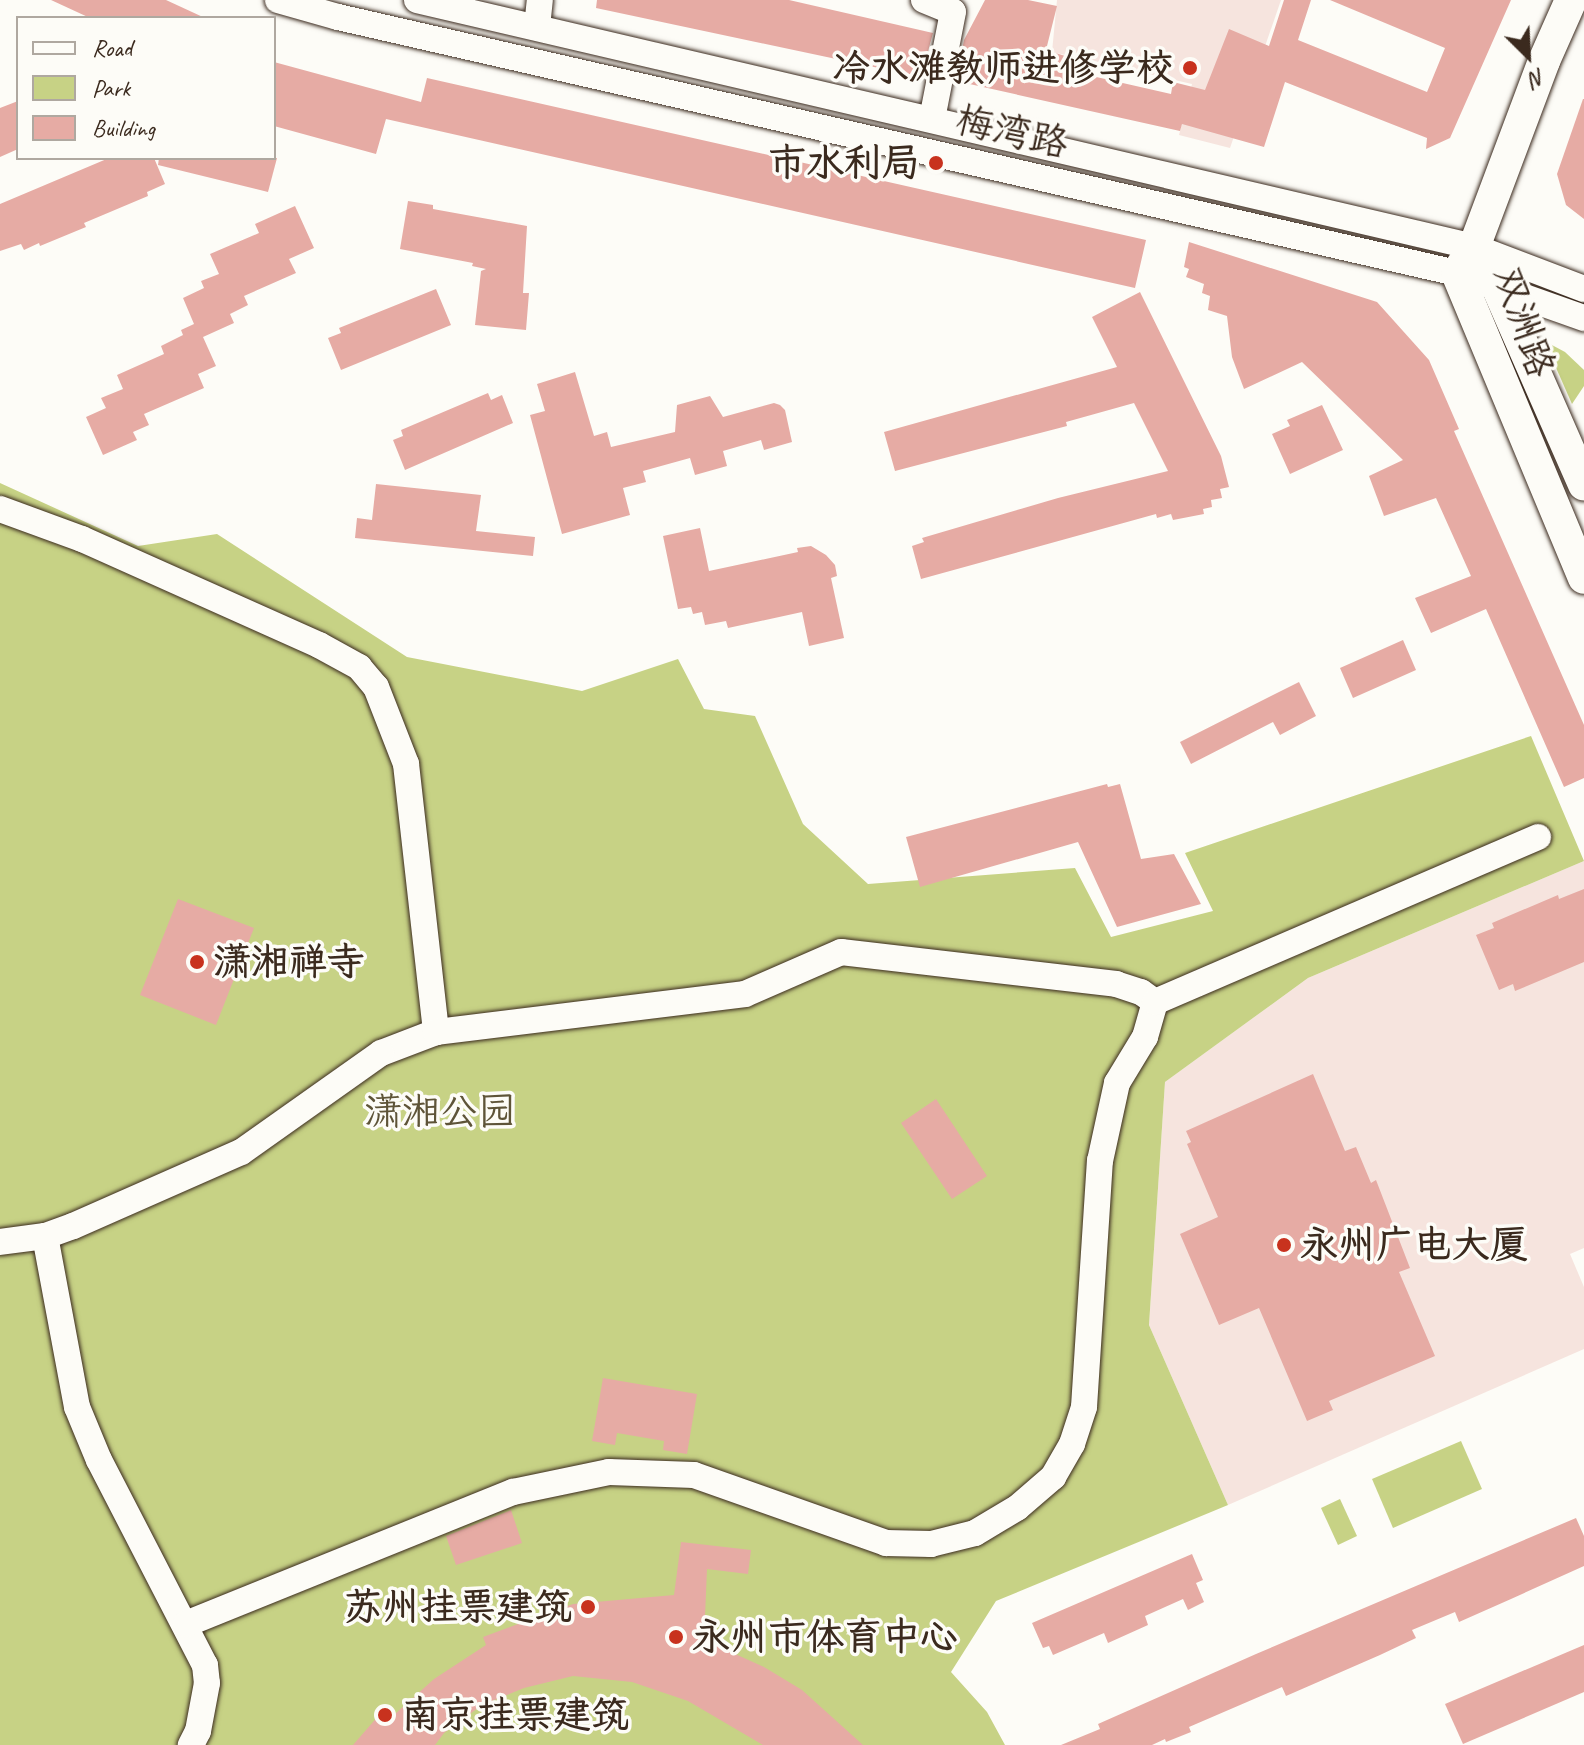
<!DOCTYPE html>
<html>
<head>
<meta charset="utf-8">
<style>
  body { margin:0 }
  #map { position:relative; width:1584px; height:1745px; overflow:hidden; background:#fdfcf7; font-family:Caveat,"LXGW WenKai TC",sans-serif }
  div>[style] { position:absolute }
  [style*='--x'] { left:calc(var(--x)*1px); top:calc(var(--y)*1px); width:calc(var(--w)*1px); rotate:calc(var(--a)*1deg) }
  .built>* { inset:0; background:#f6e4de }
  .green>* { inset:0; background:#c7d285 }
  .building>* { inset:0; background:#e6aba4 }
  .roads { filter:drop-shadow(0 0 2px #3b2a1e) drop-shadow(0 0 2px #3b2a1e) }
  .minor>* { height:26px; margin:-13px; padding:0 13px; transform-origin:13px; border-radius:13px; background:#fdfcf7 }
  .major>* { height:32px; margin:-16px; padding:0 16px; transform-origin:16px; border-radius:16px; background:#fdfcf7 }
  .dots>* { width:22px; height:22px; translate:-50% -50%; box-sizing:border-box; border:4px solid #fdfcf7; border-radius:50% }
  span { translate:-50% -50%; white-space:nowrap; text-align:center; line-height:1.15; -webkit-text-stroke:7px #fdfcf7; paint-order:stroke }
  .poi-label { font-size:38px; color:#3b2a1e; font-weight:700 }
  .right { translate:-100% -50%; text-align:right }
  .left { translate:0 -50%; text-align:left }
  .street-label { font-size:38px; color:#3b2a1e }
  .park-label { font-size:38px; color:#5e5438 }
  .legend { position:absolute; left:16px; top:16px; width:260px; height:144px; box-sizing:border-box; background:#fdfcf7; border:2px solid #afa8a0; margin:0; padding:10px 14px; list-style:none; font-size:24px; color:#3b2a1e }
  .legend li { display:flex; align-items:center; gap:16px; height:40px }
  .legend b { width:40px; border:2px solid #afa8a0 }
  .north { position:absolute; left:1488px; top:16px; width:80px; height:80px; -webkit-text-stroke:6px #fdfcf7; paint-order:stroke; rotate:156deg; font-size:22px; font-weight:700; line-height:32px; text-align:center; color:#3b2a1e }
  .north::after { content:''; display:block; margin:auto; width:28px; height:36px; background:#3b2a1e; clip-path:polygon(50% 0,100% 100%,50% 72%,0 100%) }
</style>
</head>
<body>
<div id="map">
  <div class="built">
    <div style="clip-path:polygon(1057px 0,1281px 0,1230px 148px,1179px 135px,1192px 84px,1052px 52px)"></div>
    <div style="clip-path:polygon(1584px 861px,1584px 1248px,1570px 1254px,1584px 1287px,1584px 1349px,1228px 1505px,1149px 1325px,1165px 1082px,1308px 978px)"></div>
  </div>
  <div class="green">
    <div style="clip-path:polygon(1550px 344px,1565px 352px,1584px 370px,1584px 386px,1572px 404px,1546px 345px)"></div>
    <div style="clip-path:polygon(0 483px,138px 546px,217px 534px,407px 657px,582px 691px,678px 659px,704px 709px,755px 716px,803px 824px,868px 884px,1075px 868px,1111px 937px,1213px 911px,1185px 853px,1531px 736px,1584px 861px,1308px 978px,1165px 1082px,1149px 1325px,1228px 1505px,996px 1601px,951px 1672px,987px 1712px,1005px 1745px,0 1745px)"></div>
    <div style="clip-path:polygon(1461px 1441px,1482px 1489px,1393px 1528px,1372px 1479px)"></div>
    <div style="clip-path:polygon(1340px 1499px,1357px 1536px,1338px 1545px,1321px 1508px)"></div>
  </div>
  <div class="building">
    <div style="clip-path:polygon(51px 0,166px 0,205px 18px,90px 18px)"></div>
    <div style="clip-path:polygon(597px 0,789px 0,933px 33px,921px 77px,596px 8px)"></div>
    <div style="clip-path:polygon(985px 0,1028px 0,1057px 6px,1046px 50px,1094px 65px,1092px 76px,1171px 94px,1173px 82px,1205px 90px,1229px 29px,1269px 46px,1284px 0,1311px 0,1298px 40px,1427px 92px,1445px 48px,1330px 0,1511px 0,1450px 138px,1426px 149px,1427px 138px,1285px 82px,1264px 147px,1182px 124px,1180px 131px,956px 81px,964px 40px)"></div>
    <div style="clip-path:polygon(274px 62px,421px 102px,427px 78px,1146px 240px,1135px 288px,386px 119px,376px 154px,274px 126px)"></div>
    <div style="clip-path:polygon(1583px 99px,1584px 99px,1584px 219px,1566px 205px,1557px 174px)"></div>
    <div style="clip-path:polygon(18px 101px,18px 149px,0 157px,0 108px)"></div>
    <div style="clip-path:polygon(109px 158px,154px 158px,165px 184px,147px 192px,148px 196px,84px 223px,86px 227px,40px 246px,39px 243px,24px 250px,21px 244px,0 251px,0 204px)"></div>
    <div style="clip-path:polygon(159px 158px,277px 158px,268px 192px,158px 165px)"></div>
    <div style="clip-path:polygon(408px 201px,433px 205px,433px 209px,527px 226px,523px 293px,529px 293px,526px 330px,475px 325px,481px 271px,486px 269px,472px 266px,473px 263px,400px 249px)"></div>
    <div style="clip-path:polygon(295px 206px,314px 248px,289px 259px,296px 273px,244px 296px,248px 305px,230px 314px,234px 323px,203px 337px,216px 366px,198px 374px,204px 388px,144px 414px,149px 425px,133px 432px,137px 440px,103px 455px,86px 417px,106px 408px,101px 398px,123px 389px,117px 375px,164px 354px,161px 346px,183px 335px,181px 330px,194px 324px,183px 298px,204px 288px,201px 281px,219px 274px,210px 254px,259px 233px,255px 224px)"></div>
    <div style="clip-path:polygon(1189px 242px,1377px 302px,1429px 360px,1459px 429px,1454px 431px,1584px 725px,1584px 778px,1564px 787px,1486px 609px,1431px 633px,1415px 598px,1471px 576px,1436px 498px,1384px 516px,1369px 476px,1403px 460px,1302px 362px,1244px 389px,1232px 357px,1227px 316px,1208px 310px,1210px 296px,1202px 293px,1204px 284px,1186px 277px,1189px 269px,1184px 267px)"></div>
    <div style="clip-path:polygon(436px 289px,451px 325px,341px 370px,328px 338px,341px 333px,339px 328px)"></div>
    <div style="clip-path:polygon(1140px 292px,1221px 456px,1229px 487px,1220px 489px,1222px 498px,1211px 500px,1212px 507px,1203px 509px,1204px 514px,1173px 520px,1171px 514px,1157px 518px,1156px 514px,921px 579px,912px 546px,924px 542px,922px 538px,1058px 498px,1168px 471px,1134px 403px,1066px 422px,1067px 426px,895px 471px,884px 432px,1117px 367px,1092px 317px)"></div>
    <div style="clip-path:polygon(575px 372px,594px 436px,607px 432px,611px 447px,675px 432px,677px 405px,710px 396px,723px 417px,774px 403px,780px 405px,785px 410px,792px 442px,764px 450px,761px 440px,723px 451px,727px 466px,695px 475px,690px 458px,643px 471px,646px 482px,623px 488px,630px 515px,562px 534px,530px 415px,545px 411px,537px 384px)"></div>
    <div style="clip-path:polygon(488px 393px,491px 400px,502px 395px,513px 423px,405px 470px,393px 440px,403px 436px,401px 430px)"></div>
    <div style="clip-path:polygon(1322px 405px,1343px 450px,1290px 474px,1272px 434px,1290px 426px,1287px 420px)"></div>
    <div style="clip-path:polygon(376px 484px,481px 495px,476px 531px,535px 537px,533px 556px,355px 538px,357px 518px,372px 520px)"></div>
    <div style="clip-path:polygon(700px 528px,709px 571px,798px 552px,797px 548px,811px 546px,826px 555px,835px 565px,837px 576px,831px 578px,844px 638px,809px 646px,802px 612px,728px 628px,726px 621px,705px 625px,702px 612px,693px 614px,691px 607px,678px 609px,663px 536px)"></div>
    <div style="clip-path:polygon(1403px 640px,1416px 670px,1353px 698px,1340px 668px)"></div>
    <div style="clip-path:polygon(1299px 682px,1316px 716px,1280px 735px,1273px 722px,1191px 764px,1180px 742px)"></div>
    <div style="clip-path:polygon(1107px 784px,1108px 787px,1120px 784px,1141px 859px,1174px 854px,1201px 904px,1117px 927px,1078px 842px,920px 887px,906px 837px)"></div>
    <div style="clip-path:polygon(1584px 889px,1584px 962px,1515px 991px,1513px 984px,1499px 990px,1476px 935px,1494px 928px,1492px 923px,1558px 895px,1559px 899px)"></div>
    <div style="clip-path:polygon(178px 899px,254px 928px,216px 1025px,140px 995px)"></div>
    <div style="clip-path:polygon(1313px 1074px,1345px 1151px,1356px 1147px,1371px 1183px,1376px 1180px,1410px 1268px,1399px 1272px,1435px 1356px,1329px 1401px,1333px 1410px,1307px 1421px,1259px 1308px,1219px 1325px,1180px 1234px,1218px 1217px,1187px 1144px,1191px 1142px,1186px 1131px)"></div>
    <div style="clip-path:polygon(936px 1099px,987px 1176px,952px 1199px,901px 1123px)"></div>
    <div style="clip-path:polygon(603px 1378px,697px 1394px,687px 1454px,663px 1450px,664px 1441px,617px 1433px,615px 1445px,592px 1441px)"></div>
    <div style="clip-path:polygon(511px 1510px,522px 1543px,456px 1565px,446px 1536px)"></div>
    <div style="clip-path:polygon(1576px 1518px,1584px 1536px,1584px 1566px,1511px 1599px,1459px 1622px,1455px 1612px,1412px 1630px,1416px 1638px,1380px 1655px,1286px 1696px,1282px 1687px,1189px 1727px,1191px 1732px,1166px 1742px,1165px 1739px,1152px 1745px,1061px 1745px,1100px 1729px,1098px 1724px,1256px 1654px)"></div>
    <div style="clip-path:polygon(681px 1542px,751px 1550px,748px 1574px,707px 1569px,704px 1640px,764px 1667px,802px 1690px,863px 1745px,763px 1745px,688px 1701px,632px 1682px,573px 1676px,524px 1688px,482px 1705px,444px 1733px,435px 1745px,353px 1745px,386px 1707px,394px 1715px,434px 1679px,486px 1645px,483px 1637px,573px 1604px,674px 1595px)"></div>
    <div style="clip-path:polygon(1192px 1554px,1203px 1580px,1196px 1583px,1204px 1602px,1188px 1610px,1183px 1599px,1145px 1616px,1148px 1625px,1108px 1643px,1104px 1633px,1053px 1655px,1049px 1646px,1043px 1648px,1032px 1623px)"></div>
    <div style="clip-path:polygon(1584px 1645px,1584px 1692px,1463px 1744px,1445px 1704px)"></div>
  </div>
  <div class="roads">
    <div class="minor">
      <div style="--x:278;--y:0;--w:62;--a:15.8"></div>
      <div style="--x:338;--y:17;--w:1148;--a:12.89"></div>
      <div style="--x:1457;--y:273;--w:135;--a:19.5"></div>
      <div style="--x:417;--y:0;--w:1085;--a:13.15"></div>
      <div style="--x:1474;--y:247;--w:118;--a:20.9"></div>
      <div style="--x:924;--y:0;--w:31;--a:22"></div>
      <div style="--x:953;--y:12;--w:109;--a:101.1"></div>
      <div style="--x:537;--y:27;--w:27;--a:-84"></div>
      <div style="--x:0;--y:509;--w:87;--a:20.1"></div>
      <div style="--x:82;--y:539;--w:260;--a:24.1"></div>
      <div style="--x:319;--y:645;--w:46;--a:28.8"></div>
      <div style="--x:359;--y:667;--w:26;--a:50"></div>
      <div style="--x:376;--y:687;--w:83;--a:68.7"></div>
      <div style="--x:406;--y:764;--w:270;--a:83.6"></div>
      <div style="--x:436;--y:1032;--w:59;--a:159.1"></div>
      <div style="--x:381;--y:1053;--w:171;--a:144.7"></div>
      <div style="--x:241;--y:1152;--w:184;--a:156.2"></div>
      <div style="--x:73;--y:1226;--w:30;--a:160"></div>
      <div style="--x:45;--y:1236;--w:45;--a:172.4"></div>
      <div style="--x:436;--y:1032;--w:311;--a:-7"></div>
      <div style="--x:745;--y:994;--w:105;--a:-23.6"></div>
      <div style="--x:841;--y:952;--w:277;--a:6.6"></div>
      <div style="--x:1116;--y:984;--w:26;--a:18"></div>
      <div style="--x:1141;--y:992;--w:17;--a:36"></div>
      <div style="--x:45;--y:1236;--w:174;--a:79.4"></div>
      <div style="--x:77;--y:1407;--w:57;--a:67.5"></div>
      <div style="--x:99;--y:1460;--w:231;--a:62.7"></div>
      <div style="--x:205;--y:1665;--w:18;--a:84"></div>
      <div style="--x:207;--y:1683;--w:49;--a:100.6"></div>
      <div style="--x:198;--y:1731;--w:16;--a:117"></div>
      <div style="--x:186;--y:1624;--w:353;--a:-22"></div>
      <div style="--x:513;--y:1492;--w:98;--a:-11.8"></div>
      <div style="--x:609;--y:1472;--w:85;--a:2"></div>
      <div style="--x:694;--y:1475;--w:204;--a:19.5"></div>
      <div style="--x:886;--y:1543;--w:45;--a:1.3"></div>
      <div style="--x:931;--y:1544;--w:45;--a:-14"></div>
      <div style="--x:975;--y:1533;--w:49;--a:-30.8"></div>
      <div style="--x:1017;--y:1508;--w:48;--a:-40.7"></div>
      <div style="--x:1053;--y:1477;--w:38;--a:-60"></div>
      <div style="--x:1072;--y:1444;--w:39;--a:-72"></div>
      <div style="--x:1084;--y:1407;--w:247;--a:-86.3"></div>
      <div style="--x:1100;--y:1161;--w:80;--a:-77.7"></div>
      <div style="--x:1117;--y:1083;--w:54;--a:-58.7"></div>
      <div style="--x:1145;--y:1037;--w:36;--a:-74"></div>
      <div style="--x:1155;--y:1002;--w:417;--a:-23.3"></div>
    </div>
    <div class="major">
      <div style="--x:1571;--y:0;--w:67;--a:113.9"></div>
      <div style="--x:1544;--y:61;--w:199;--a:110.6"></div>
      <div style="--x:1474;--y:247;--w:31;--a:123"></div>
      <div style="--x:1457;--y:273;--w:330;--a:67.4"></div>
      <div style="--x:1474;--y:247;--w:43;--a:59.3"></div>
      <div style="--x:1496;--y:284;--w:219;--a:66.3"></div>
    </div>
  </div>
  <div class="dots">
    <div style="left:1190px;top:68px;background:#c8321e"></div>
    <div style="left:936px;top:163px;background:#c8321e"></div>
    <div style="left:197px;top:962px;background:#c8321e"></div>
    <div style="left:1284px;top:1245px;background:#c8321e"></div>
    <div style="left:588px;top:1607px;background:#c8321e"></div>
    <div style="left:676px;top:1637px;background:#c8321e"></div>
    <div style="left:385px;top:1715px;background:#c8321e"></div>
  </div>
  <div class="poi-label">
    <span class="right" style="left:1174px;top:68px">冷水滩教师进修学校</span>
    <span class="right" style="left:920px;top:163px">市水利局</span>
    <span class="left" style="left:213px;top:962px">潇湘禅寺</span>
    <span class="left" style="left:1300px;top:1245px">永州广电大厦</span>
    <span class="right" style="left:572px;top:1607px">苏州挂票建筑</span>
    <span class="left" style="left:692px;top:1637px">永州市体育中心</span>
    <span class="left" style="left:401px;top:1715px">南京挂票建筑</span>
  </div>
  <div class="street-label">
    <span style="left:1012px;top:132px;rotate:13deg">梅湾路</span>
    <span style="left:1524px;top:322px;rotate:71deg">双洲路</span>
  </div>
  <div class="park-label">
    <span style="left:440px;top:1112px">潇湘公园</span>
  </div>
  <ul class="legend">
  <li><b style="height:10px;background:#fdfcf7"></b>Road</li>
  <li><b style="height:22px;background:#c7d285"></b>Park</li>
  <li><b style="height:22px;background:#e6aba4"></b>Building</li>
  </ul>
  <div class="north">N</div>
</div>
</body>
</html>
